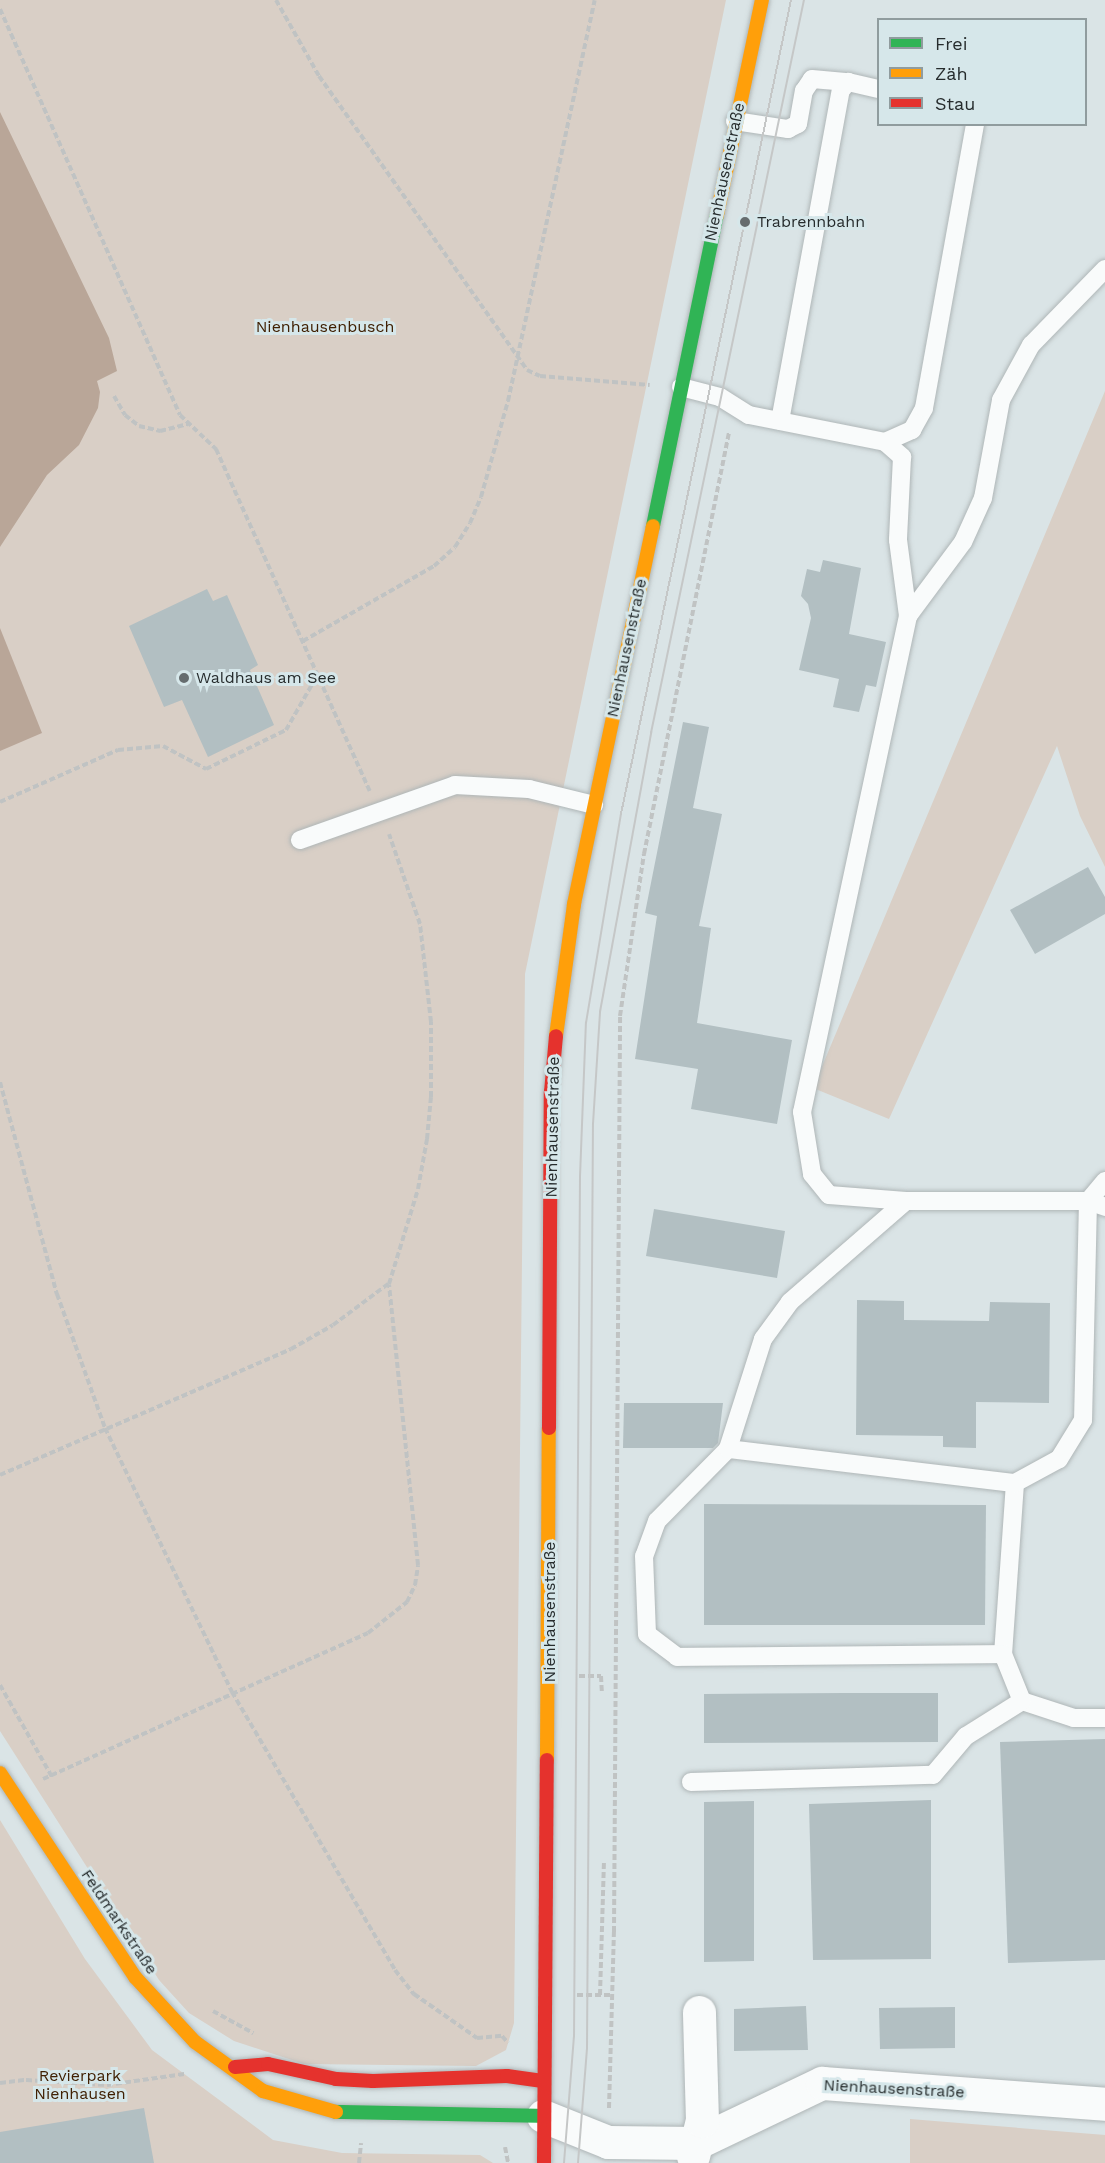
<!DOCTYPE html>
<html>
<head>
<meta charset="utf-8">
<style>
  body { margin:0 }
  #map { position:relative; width:1105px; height:2163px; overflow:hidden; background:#dae4e6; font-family:"Work Sans",sans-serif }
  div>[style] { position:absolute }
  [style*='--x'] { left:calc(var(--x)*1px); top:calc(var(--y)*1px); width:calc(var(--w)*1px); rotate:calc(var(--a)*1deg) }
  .green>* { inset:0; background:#d9cfc6 }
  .water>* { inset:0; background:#b9a698 }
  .building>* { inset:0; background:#b2bfc2 }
  .path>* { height:4px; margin-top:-2px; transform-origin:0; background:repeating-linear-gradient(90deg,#c0c3c3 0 6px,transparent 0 9px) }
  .roads { filter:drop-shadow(0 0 2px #afb6b7) drop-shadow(0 0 2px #afb6b7) }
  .lane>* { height:18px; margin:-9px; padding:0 9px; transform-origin:9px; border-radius:9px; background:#f9fbfb }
  .street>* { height:33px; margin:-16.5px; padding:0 16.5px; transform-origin:16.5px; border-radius:16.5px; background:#f9fbfb }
  .fast>* { height:14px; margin:-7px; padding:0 7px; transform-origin:7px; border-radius:7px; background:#30b455 }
  .slow>* { height:14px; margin:-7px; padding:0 7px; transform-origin:7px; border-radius:7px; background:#ff9f0a }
  .jam>* { height:14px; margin:-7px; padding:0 7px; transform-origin:7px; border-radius:7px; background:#e5322d }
  .tram>* { height:1.5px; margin:-0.75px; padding:0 0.75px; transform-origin:0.75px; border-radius:0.75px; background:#c5c7c7 }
  .dots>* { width:16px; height:16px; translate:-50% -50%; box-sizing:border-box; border:3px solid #d6e7ea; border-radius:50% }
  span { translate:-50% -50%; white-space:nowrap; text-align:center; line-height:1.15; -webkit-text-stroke:6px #d6e7ea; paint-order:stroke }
  .street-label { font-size:16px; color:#262c2d }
  .poi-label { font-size:16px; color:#262c2d }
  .left { translate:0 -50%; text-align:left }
  .park-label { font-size:16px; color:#402003 }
  .legend { position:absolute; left:877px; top:18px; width:210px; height:108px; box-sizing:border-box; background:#d6e7ea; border:2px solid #909c9e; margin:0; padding:8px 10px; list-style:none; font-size:18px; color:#262c2d }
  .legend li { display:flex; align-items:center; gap:12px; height:30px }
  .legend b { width:30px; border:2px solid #909c9e }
</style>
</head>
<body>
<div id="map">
  <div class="green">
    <div style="clip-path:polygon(0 0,726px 0,525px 974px,514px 2023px,506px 2050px,476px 2066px,304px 2064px,234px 2041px,189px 2013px,159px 1980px,0 1731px)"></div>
    <div style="clip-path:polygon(1105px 391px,1105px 867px,1080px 816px,1057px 746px,889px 1119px,813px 1088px)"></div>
    <div style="clip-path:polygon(0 1820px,85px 1959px,152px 2050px,273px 2140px,342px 2153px,480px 2155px,493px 2163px,0 2163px)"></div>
    <div style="clip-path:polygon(910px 2119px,1105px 2135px,1105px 2163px,910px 2163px)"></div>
  </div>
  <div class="water">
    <div style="clip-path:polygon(0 112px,109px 338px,117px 371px,97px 381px,100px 392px,98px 408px,79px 445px,47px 475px,0 547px)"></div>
    <div style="clip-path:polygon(0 628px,42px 733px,0 751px)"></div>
  </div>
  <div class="building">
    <div style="clip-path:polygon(823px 560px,861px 568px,849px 634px,886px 642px,876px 687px,866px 685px,859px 712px,833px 707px,839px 679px,799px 670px,811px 618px,808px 604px,801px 596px,807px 569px,820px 572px)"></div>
    <div style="clip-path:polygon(207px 589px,213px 601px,227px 595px,258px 665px,250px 670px,274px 725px,208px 757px,182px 700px,164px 707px,129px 626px)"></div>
    <div style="clip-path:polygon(683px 722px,709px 727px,693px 808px,722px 814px,699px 926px,711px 928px,697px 1023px,792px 1040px,777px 1124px,691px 1109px,698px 1069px,635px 1059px,657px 916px,645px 913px)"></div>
    <div style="clip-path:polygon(1088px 867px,1105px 897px,1105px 914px,1035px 954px,1010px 910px)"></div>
    <div style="clip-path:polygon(654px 1209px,785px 1231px,777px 1278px,646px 1256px)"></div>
    <div style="clip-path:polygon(857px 1300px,904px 1301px,904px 1320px,989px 1321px,990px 1302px,1050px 1303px,1049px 1403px,976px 1402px,976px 1448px,943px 1447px,943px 1436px,856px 1435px)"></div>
    <div style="clip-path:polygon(624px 1403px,723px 1403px,718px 1443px,713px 1448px,623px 1448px)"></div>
    <div style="clip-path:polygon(704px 1504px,986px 1505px,985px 1625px,704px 1625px)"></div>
    <div style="clip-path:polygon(845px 1693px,938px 1693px,938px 1742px,704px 1743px,704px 1694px)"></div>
    <div style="clip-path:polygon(1105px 1739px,1105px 1960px,1008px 1963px,1000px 1742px)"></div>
    <div style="clip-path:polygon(931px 1800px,931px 1959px,813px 1960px,809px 1804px)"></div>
    <div style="clip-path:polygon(754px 1801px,754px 1961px,704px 1962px,704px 1802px)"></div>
    <div style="clip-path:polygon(806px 2006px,808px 2050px,734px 2051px,734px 2009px)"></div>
    <div style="clip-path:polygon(955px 2007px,955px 2048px,880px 2049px,879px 2008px)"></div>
    <div style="clip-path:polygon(144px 2108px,154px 2163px,0 2163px,0 2132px)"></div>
  </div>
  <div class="path">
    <div style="--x:276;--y:0;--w:87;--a:60.5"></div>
    <div style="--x:319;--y:76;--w:360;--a:54.7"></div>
    <div style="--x:527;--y:370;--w:14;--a:25"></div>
    <div style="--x:540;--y:376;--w:110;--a:4.7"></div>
    <div style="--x:0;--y:9;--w:444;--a:66.1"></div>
    <div style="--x:180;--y:415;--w:50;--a:43.4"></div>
    <div style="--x:216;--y:449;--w:375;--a:65.8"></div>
    <div style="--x:114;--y:396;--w:22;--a:60"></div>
    <div style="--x:125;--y:415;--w:18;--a:38"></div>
    <div style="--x:139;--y:426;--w:22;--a:13"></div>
    <div style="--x:160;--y:431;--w:29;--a:-14"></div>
    <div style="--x:303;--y:641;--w:151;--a:-29.8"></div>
    <div style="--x:434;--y:566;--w:28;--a:-42"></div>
    <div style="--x:455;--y:547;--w:28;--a:-58"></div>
    <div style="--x:470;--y:523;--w:28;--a:-67"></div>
    <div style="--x:481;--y:497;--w:100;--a:-74.3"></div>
    <div style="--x:508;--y:401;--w:410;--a:-77.8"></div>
    <div style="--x:0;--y:802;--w:129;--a:-23.8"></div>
    <div style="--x:118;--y:750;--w:45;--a:-5.1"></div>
    <div style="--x:163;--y:746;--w:49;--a:28.1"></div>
    <div style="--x:206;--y:769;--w:89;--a:-26"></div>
    <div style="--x:286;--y:730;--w:64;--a:-60.3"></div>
    <div style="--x:0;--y:1082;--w:220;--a:75"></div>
    <div style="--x:57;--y:1294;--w:142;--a:70.3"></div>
    <div style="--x:105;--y:1428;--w:293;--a:64.3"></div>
    <div style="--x:232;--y:1692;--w:322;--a:59.6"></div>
    <div style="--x:395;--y:1970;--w:31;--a:52"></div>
    <div style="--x:414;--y:1994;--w:77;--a:34.9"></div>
    <div style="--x:477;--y:2038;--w:25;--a:-5"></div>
    <div style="--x:502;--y:2036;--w:9;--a:49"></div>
    <div style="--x:0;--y:1475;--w:317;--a:-23.4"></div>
    <div style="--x:291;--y:1349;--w:48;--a:-29.7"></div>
    <div style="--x:333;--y:1325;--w:69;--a:-36.7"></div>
    <div style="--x:579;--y:1676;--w:22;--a:0"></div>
    <div style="--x:601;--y:1676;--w:17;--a:87"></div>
    <div style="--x:0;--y:1685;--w:106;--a:60.5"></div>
    <div style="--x:43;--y:1779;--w:356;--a:-24.2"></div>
    <div style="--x:368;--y:1633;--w:50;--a:-38.5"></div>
    <div style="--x:407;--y:1602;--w:19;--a:-65"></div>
    <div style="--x:415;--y:1585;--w:20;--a:-81"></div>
    <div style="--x:418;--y:1565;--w:282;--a:-95.9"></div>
    <div style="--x:389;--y:1284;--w:99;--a:-73"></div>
    <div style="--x:418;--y:1189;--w:51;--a:-79.8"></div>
    <div style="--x:427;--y:1139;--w:42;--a:-84.6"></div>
    <div style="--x:431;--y:1097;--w:75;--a:-90"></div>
    <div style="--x:431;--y:1022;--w:99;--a:-96.4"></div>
    <div style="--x:420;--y:924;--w:95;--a:-109"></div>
    <div style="--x:577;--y:1995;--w:34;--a:0"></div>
    <div style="--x:600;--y:1995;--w:132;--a:-88.3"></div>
    <div style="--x:213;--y:2011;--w:46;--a:28.8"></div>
    <div style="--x:0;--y:2083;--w:26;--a:-7"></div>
    <div style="--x:26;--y:2080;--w:81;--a:3.5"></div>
    <div style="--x:107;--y:2085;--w:78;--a:-8.1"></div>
    <div style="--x:609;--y:2108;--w:176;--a:-88.4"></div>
    <div style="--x:614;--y:1932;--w:916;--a:-89.62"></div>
    <div style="--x:620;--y:1016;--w:164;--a:-81.6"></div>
    <div style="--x:644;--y:854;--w:431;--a:-78.6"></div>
    <div style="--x:505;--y:2147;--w:16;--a:79"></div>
    <div style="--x:359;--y:2163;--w:20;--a:-84"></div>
  </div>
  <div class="roads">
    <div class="lane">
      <div style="--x:735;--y:121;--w:54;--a:8.6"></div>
      <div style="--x:788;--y:129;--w:11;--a:-27"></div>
      <div style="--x:798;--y:124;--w:34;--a:-80"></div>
      <div style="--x:804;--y:91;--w:14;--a:-56"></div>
      <div style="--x:812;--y:79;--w:36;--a:5"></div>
      <div style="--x:1105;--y:269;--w:106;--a:134.2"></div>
      <div style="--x:1031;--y:345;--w:63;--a:118.6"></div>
      <div style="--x:1001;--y:400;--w:100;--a:100.4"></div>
      <div style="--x:983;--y:498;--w:48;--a:114.4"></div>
      <div style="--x:963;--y:542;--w:92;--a:126.6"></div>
      <div style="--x:908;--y:616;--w:507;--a:102.06"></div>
      <div style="--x:802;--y:1112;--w:63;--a:80.8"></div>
      <div style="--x:812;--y:1174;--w:27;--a:51"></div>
      <div style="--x:829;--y:1195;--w:77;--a:4.5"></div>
      <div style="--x:906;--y:1201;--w:182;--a:0"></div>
      <div style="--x:1088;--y:1201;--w:18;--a:19"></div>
      <div style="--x:681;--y:387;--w:40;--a:14.4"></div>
      <div style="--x:720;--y:397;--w:34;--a:32"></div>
      <div style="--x:749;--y:415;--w:139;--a:11.2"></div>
      <div style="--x:885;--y:442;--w:23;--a:41"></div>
      <div style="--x:902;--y:457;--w:83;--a:92.8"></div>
      <div style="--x:898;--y:540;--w:77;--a:82.5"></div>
      <div style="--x:780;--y:421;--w:337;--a:-79.6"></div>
      <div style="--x:841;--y:90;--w:11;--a:-49"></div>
      <div style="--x:848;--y:82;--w:31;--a:13"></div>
      <div style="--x:885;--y:442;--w:30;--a:-24"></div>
      <div style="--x:912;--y:430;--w:25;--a:-61"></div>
      <div style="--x:924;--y:408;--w:289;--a:-79.8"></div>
      <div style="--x:300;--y:840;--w:164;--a:-19.5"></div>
      <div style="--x:455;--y:785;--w:74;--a:3.1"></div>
      <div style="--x:529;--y:789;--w:67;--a:13.8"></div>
      <div style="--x:1105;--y:1181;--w:26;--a:130"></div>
      <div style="--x:1088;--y:1201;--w:219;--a:91.3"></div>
      <div style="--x:1083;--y:1420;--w:46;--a:121.6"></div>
      <div style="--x:1059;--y:1459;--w:50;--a:151.4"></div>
      <div style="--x:1015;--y:1483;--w:171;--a:94"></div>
      <div style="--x:1003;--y:1654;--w:51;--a:68"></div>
      <div style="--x:1022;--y:1701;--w:55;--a:18.1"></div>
      <div style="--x:1074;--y:1718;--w:31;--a:0"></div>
      <div style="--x:906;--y:1201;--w:154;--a:139"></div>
      <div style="--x:790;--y:1302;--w:46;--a:126.1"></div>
      <div style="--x:763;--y:1339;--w:115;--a:107.7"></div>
      <div style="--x:728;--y:1449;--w:101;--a:134.6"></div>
      <div style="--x:657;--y:1521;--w:37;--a:110"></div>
      <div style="--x:644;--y:1556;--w:78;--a:87.8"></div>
      <div style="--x:647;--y:1634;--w:38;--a:37"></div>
      <div style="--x:677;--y:1657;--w:326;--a:-0.5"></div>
      <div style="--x:728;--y:1449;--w:289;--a:6.8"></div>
      <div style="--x:691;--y:1782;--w:242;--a:-1.7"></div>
      <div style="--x:933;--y:1775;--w:51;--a:-49.8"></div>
      <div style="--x:966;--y:1736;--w:66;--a:-32"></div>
    </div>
    <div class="street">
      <div style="--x:543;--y:2116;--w:70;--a:21.8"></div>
      <div style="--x:608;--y:2142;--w:88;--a:0.7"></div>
      <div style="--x:696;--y:2143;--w:140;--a:-25.5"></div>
      <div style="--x:822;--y:2083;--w:284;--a:4.2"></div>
      <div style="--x:693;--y:2156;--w:36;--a:-76"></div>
      <div style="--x:702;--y:2121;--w:109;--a:-91.6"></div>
    </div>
    <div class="fast">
      <div style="--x:653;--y:526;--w:318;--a:-78.4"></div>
      <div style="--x:336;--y:2112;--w:207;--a:1.1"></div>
    </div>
    <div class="slow">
      <div style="--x:717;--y:215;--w:220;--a:-78.2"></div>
      <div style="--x:556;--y:1036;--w:133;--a:-82.2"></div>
      <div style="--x:574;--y:904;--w:386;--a:-78.2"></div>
      <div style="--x:547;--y:1760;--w:332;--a:-89.7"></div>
      <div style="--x:0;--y:1773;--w:245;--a:56.5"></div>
      <div style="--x:135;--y:1977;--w:88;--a:47.3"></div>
      <div style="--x:195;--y:2042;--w:84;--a:35.8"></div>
      <div style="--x:263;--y:2091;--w:76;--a:16"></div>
    </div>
    <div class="jam">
      <div style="--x:549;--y:1428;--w:336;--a:-89.7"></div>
      <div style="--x:551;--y:1092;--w:56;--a:-84.9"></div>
      <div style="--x:235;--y:2067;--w:33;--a:-5"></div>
      <div style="--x:268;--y:2064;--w:70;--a:12.4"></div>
      <div style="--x:336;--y:2079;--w:37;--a:3"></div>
      <div style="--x:373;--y:2081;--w:134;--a:-2.1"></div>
      <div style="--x:507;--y:2076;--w:36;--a:8"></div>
      <div style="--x:544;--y:2163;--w:403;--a:-89.6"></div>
    </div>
  </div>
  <div class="tram">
    <div style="--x:564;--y:2163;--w:126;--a:-85.5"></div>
    <div style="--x:574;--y:2037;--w:860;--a:-89.6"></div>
    <div style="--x:580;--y:1177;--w:154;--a:-87.8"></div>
    <div style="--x:586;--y:1023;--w:212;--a:-80.5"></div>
    <div style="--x:621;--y:814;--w:832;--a:-78.2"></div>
    <div style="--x:578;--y:2163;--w:115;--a:-85.5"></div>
    <div style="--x:587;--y:2048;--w:924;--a:-89.63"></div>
    <div style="--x:593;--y:1124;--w:112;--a:-86.4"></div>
    <div style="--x:600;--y:1012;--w:284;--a:-79.6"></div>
    <div style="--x:651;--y:733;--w:749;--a:-78.21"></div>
  </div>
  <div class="dots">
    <div style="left:745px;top:222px;background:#656c6e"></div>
    <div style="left:184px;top:678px;background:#656c6e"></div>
  </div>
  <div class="street-label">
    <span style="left:725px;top:172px;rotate:-78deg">Nienhausenstraße</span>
    <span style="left:627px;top:648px;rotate:-78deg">Nienhausenstraße</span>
    <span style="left:553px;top:1127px;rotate:-89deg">Nienhausenstraße</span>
    <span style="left:550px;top:1612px;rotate:-90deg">Nienhausenstraße</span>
    <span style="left:119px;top:1922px;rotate:56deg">Feldmarkstraße</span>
    <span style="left:894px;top:2089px;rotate:3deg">Nienhausenstraße</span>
  </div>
  <div class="poi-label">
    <span class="left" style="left:757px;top:222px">Trabrennbahn</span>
    <span class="left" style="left:196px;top:678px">Waldhaus am See</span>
  </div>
  <div class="park-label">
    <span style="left:325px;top:327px">Nienhausenbusch</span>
    <span style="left:80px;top:2085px">Revierpark<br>Nienhausen</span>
  </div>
  <ul class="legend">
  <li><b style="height:8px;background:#30b455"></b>Frei</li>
  <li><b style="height:8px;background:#ff9f0a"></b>Zäh</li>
  <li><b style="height:8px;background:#e5322d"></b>Stau</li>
  </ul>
</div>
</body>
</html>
